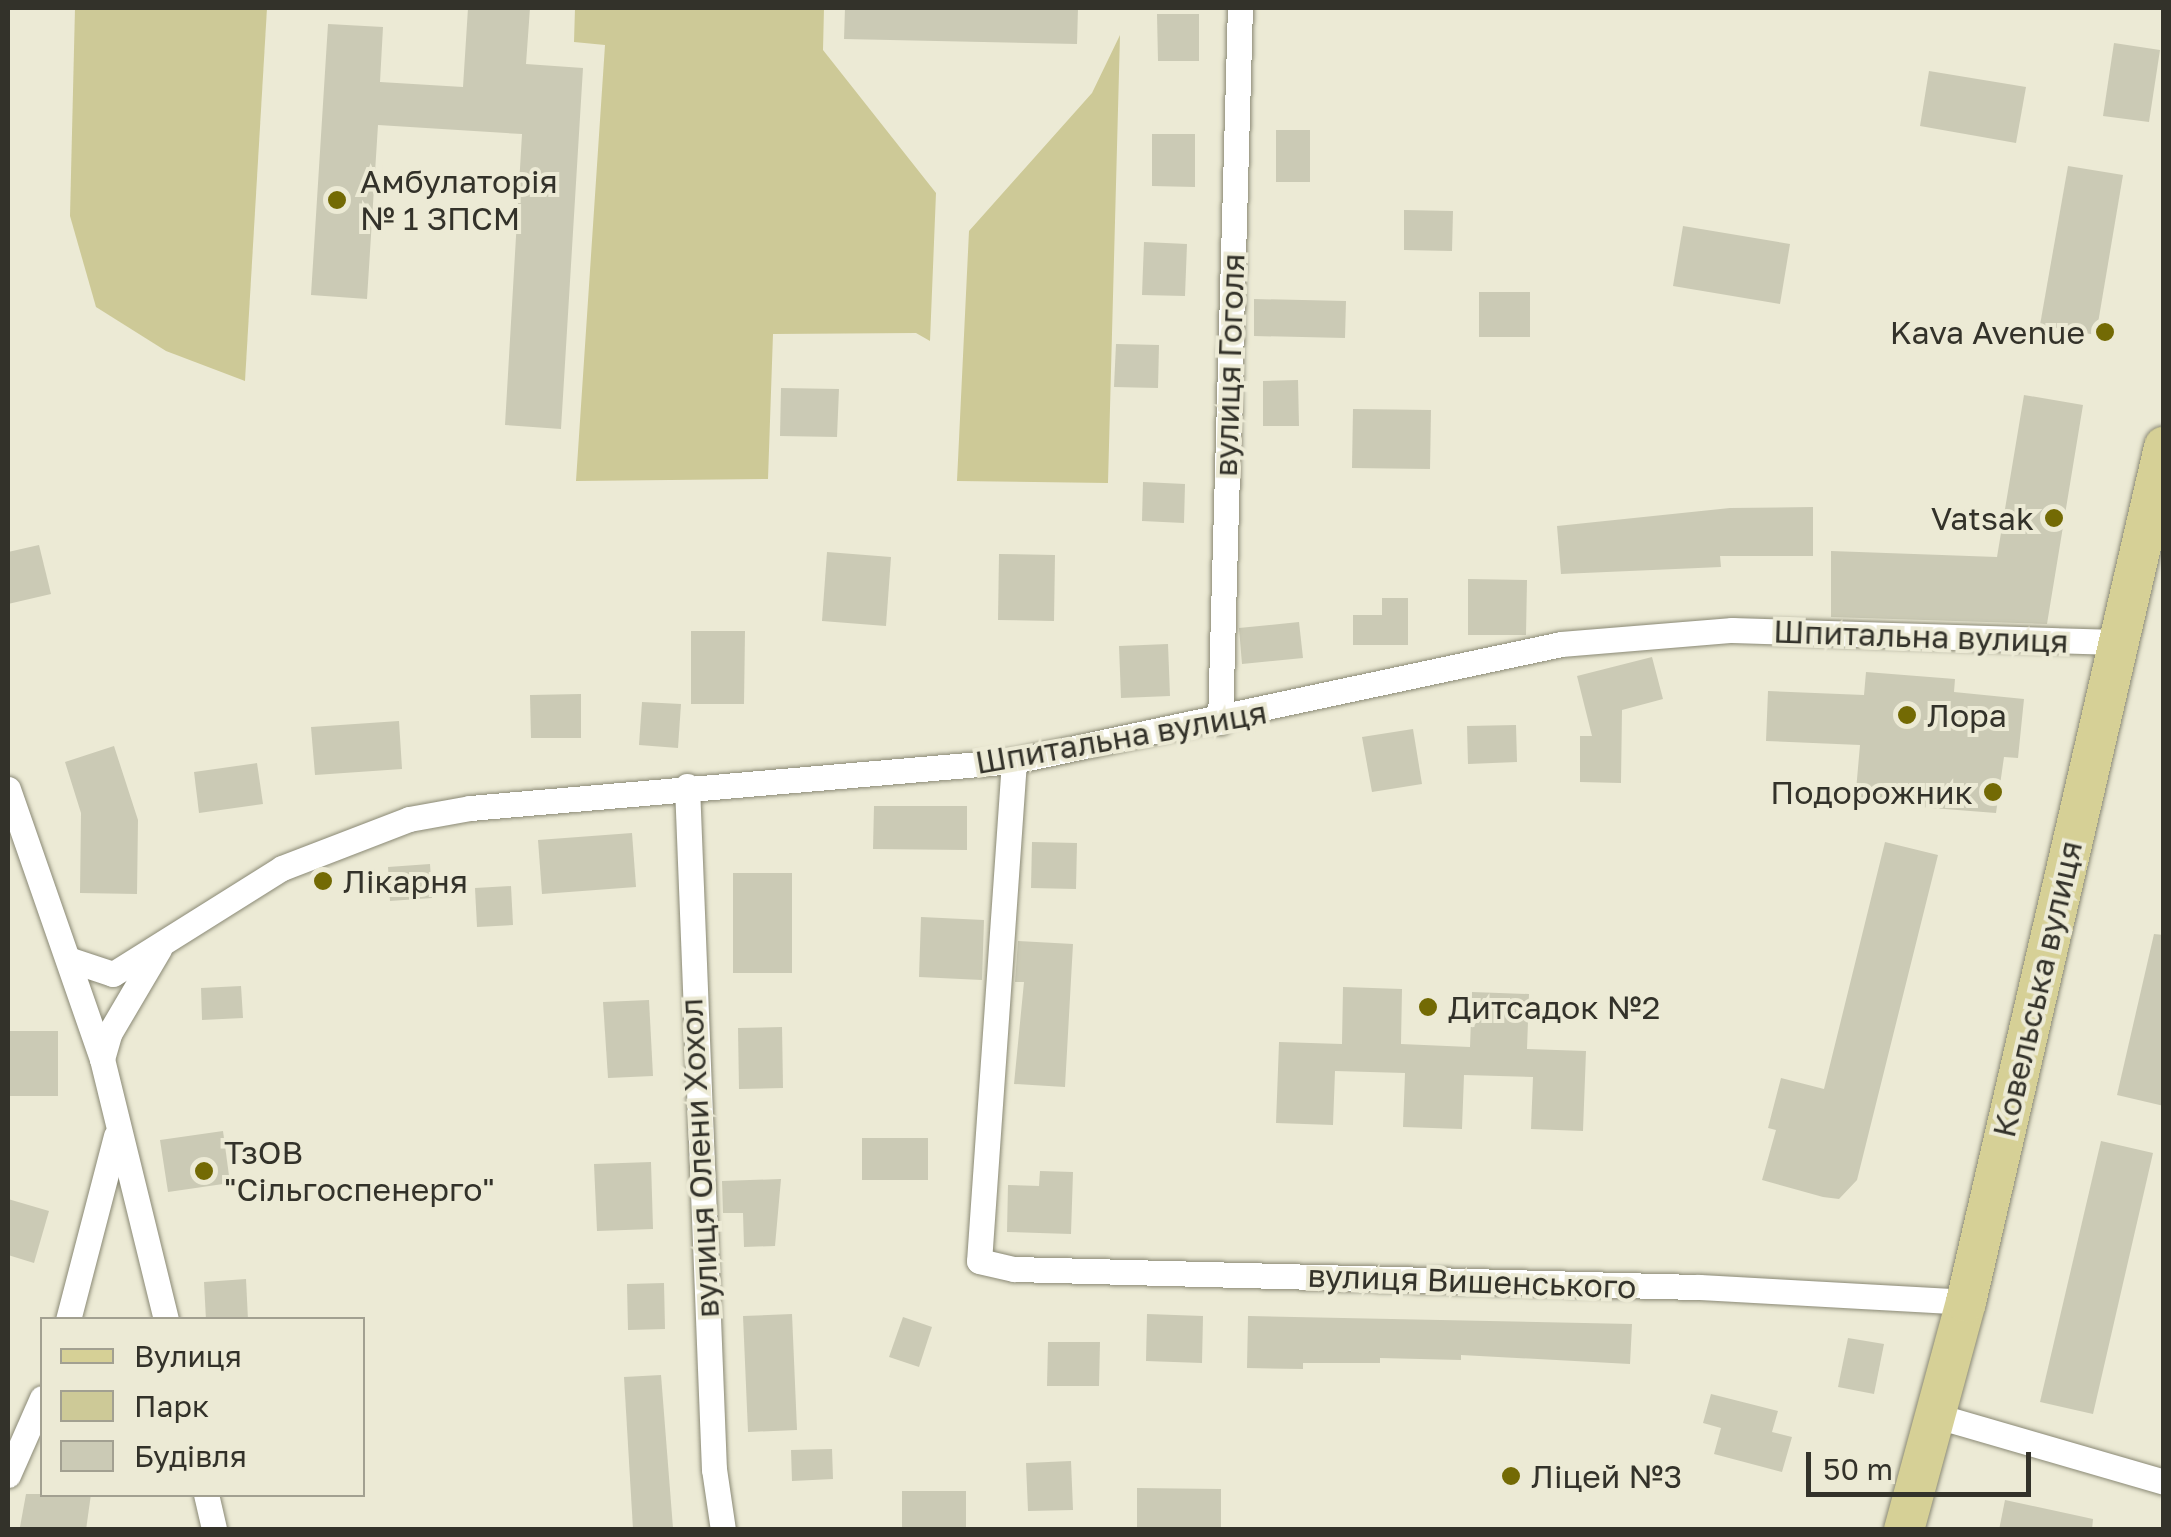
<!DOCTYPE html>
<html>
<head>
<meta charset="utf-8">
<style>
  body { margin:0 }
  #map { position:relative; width:2171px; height:1537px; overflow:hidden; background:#ecead5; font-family:"Golos Text",sans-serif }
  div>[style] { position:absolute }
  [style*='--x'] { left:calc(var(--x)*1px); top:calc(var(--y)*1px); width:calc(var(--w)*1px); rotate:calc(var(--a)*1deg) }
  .green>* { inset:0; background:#cdc997 }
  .building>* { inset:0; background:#cbcab5 }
  .roads { filter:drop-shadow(0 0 2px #8a8975) drop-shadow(0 0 2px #8a8975) }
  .street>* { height:25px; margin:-12.5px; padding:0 12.5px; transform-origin:12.5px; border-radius:12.5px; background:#fff }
  .primary>* { height:40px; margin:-20px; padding:0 20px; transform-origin:20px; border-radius:20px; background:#d6d096 }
  .dots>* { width:28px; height:28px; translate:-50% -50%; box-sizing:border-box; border:5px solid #ecead5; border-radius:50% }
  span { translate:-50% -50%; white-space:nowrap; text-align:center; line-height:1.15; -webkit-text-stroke:8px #ecead5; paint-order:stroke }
  .poi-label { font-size:32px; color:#33322a }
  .left { translate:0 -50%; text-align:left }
  .right { translate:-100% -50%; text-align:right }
  .street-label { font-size:32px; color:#33322a }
  .frame { position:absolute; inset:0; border:10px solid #33322a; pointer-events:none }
  .legend { position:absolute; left:40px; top:1317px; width:325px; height:180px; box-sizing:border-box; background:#ecead5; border:2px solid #a2a091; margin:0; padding:12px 18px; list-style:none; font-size:30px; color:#33322a }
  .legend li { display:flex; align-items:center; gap:20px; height:50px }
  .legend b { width:50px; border:2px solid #a2a091 }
  .scale { position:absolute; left:1806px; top:1452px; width:225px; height:45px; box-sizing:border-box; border:5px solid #33322a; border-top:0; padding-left:12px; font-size:30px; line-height:35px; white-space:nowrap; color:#33322a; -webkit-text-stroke:8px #ecead5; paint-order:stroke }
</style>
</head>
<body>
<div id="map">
  <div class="green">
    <div style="clip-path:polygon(75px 8px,267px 8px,245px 381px,166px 351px,96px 307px,70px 216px)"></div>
    <div style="clip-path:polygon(575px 8px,824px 8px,823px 50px,936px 193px,930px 341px,916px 333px,773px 334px,768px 479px,576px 481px,605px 45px,574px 42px)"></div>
    <div style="clip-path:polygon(1120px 35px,1108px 483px,957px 481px,969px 231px,1092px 93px)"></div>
  </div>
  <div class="building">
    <div style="clip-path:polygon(468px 8px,530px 8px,526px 64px,583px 68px,561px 429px,505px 425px,522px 134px,378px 125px,367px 299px,311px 295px,328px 24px,383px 27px,380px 82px,463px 87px)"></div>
    <div style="clip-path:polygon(845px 8px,1078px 8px,1077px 44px,844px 39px)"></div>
    <div style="clip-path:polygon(1157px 14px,1199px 14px,1199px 61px,1158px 61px)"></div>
    <div style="clip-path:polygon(2114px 43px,2160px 50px,2149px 122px,2103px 116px)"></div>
    <div style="clip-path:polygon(1929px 71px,2026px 87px,2016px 143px,1920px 126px)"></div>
    <div style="clip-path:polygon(1276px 130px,1310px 130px,1310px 182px,1276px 182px)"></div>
    <div style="clip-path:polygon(1152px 134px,1195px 134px,1195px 187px,1152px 186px)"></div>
    <div style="clip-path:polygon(2068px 166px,2123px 175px,2096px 335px,2040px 325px)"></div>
    <div style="clip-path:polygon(1404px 210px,1453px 211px,1452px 251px,1404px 250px)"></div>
    <div style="clip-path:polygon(1683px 226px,1790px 244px,1780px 304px,1673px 286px)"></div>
    <div style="clip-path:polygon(1144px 242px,1187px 244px,1185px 296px,1142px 295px)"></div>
    <div style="clip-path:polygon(1479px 292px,1530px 292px,1530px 337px,1479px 337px)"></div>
    <div style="clip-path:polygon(1254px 299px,1346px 301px,1345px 338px,1254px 336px)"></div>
    <div style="clip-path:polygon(1116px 344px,1159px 345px,1158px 388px,1114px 387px)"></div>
    <div style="clip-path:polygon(1298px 380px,1299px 426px,1263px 426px,1263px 381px)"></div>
    <div style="clip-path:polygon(781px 388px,839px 389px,837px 437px,780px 436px)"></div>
    <div style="clip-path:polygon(2024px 395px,2083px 405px,2047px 624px,1831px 617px,1831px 551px,1997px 557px)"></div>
    <div style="clip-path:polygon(1353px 409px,1431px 410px,1430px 469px,1352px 468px)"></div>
    <div style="clip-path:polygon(1143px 482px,1185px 484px,1184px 523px,1142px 521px)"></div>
    <div style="clip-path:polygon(1813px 507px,1813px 556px,1720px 556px,1721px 567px,1561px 574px,1557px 526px,1730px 508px)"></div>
    <div style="clip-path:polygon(39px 545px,51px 594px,8px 604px,8px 552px)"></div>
    <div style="clip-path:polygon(827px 552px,891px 557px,886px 626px,822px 621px)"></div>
    <div style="clip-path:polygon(999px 554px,1055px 555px,1054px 621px,998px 620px)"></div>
    <div style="clip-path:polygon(1468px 579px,1527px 580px,1526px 635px,1468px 635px)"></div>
    <div style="clip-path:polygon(1382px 598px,1408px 598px,1408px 645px,1353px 645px,1353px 615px,1382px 615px)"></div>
    <div style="clip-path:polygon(1299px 622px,1303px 658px,1242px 664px,1239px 628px)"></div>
    <div style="clip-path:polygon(691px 631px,745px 631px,744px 704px,691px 704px)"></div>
    <div style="clip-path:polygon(1168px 644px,1170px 696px,1121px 698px,1119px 646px)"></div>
    <div style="clip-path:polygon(1652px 657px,1663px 699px,1622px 710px,1621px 783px,1580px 782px,1580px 736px,1592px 736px,1577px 676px)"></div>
    <div style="clip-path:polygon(1866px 672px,1955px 679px,1954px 692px,2024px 699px,2018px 758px,2004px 757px,1996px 813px,1855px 802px,1860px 745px,1766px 741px,1768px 691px,1864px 695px)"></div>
    <div style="clip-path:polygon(581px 694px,581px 738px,531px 738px,530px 695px)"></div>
    <div style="clip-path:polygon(642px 702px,681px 704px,678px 748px,639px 745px)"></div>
    <div style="clip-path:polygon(399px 721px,402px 769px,315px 775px,311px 727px)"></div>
    <div style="clip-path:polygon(1516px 725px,1517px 762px,1468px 764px,1467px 726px)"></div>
    <div style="clip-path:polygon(1413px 729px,1422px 784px,1372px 792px,1362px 737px)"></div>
    <div style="clip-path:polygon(114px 746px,138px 820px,137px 894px,80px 893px,81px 813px,65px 762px)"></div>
    <div style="clip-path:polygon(257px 763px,263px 804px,199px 813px,194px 772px)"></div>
    <div style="clip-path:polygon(874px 806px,967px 806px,967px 850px,873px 849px)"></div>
    <div style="clip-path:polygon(632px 833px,636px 887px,542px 894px,538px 840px)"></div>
    <div style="clip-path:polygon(1032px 842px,1077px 843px,1076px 889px,1031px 888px)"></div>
    <div style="clip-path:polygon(1885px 842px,1938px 855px,1857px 1180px,1839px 1199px,1823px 1197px,1762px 1180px,1776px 1130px,1768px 1128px,1781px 1078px,1824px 1089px)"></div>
    <div style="clip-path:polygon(430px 864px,432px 898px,390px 901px,388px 867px)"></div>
    <div style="clip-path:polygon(733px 873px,792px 873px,792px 973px,733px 973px)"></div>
    <div style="clip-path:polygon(511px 886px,513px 925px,477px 927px,475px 888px)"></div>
    <div style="clip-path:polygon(921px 917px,984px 920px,982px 980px,919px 977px)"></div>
    <div style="clip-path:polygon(2154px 934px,2164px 935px,2164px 1106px,2117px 1095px)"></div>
    <div style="clip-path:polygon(1018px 941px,1073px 944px,1065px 1087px,1014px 1084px,1024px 982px,1015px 982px)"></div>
    <div style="clip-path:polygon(241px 986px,243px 1018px,202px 1020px,201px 988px)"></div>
    <div style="clip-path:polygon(1343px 987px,1402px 989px,1401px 1044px,1470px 1047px,1472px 992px,1529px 994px,1527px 1049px,1586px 1051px,1583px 1131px,1531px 1129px,1533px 1077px,1464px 1075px,1462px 1129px,1403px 1127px,1405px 1073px,1335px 1071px,1333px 1125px,1276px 1123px,1279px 1042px,1342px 1044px)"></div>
    <div style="clip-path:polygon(649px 1000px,653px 1076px,608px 1078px,603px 1002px)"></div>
    <div style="clip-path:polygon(782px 1027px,783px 1088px,739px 1089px,738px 1028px)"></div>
    <div style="clip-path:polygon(8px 1031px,58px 1031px,58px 1096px,8px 1096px)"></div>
    <div style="clip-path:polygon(223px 1131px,230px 1183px,168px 1192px,160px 1140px)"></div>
    <div style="clip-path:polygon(862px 1138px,928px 1138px,928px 1180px,862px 1180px)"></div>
    <div style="clip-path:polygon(2101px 1141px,2153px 1153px,2093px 1414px,2040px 1402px)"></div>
    <div style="clip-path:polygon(651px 1162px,653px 1229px,597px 1231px,594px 1164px)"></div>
    <div style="clip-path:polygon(1040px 1171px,1073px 1172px,1071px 1234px,1007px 1232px,1008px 1185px,1039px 1186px)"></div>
    <div style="clip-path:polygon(781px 1179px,775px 1246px,744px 1247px,743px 1213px,723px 1213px,722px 1181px)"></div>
    <div style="clip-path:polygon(8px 1199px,49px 1211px,34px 1263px,8px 1255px)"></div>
    <div style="clip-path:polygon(246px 1279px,248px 1320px,206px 1320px,204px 1282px)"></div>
    <div style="clip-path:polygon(664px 1283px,665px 1329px,628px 1330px,627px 1284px)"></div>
    <div style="clip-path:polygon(792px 1314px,797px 1430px,748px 1432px,743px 1316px)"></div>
    <div style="clip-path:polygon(1147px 1314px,1203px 1316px,1202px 1363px,1146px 1361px)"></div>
    <div style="clip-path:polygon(1248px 1316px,1632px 1324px,1630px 1364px,1461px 1355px,1461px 1360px,1380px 1358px,1380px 1363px,1303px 1363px,1303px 1369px,1247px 1368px)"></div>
    <div style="clip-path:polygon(903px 1317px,932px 1327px,919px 1367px,889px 1357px)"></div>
    <div style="clip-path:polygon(1848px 1338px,1884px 1344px,1874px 1394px,1838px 1387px)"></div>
    <div style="clip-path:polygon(1048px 1342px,1100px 1342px,1099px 1386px,1047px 1386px)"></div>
    <div style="clip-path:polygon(661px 1375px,673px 1528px,633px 1529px,624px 1377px)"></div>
    <div style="clip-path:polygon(1711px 1394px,1778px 1411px,1772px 1432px,1792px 1437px,1782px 1472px,1714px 1454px,1721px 1428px,1703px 1423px)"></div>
    <div style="clip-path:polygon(832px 1449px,833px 1479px,792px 1481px,791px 1450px)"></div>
    <div style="clip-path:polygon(1071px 1461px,1073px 1510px,1028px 1511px,1026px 1463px)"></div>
    <div style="clip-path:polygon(1137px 1488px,1221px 1489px,1221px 1530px,1137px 1530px)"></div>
    <div style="clip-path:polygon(902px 1491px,966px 1491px,966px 1530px,902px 1530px)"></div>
    <div style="clip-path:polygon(26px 1494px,91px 1494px,86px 1530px,20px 1527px)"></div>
    <div style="clip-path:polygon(2005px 1500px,2093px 1519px,2092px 1530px,1999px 1530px)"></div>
  </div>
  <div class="roads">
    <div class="street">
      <div style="--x:1220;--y:722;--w:714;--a:-88.4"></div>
      <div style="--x:1014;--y:761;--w:501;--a:94"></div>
      <div style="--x:979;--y:1261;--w:36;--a:13"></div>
      <div style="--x:1014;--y:1269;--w:685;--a:1.51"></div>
      <div style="--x:1699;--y:1287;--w:267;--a:3.2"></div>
      <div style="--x:687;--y:786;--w:684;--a:87.74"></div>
      <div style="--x:714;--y:1469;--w:62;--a:81.6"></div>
      <div style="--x:8;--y:789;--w:286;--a:70.8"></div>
      <div style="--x:102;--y:1059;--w:269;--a:76.2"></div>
      <div style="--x:68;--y:959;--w:47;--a:18.4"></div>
      <div style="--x:113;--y:974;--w:199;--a:-32.1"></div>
      <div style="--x:282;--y:868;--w:136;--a:-21.1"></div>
      <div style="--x:409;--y:819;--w:62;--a:-10.2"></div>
      <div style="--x:470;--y:808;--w:546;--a:-4.94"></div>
      <div style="--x:1014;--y:761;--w:559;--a:-12.07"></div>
      <div style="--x:1561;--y:644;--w:172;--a:-4.7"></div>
      <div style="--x:1732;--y:630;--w:385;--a:1.8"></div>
      <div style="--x:102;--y:1059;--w:26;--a:-74"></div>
      <div style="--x:109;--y:1034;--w:99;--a:-59.5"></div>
      <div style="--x:68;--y:1320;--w:190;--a:-75.4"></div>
      <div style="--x:1937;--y:1416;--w:236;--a:16.2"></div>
      <div style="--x:8;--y:1475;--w:84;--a:-66.2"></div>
      <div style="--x:206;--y:1494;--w:37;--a:77"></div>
    </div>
    <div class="primary">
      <div style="--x:1904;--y:1530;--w:236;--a:-74.8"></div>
      <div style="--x:1966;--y:1302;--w:878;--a:-76.96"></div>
    </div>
  </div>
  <div class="dots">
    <div style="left:337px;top:200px;background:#736a04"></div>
    <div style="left:2105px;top:332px;background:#736a04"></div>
    <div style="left:2054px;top:518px;background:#736a04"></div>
    <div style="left:1907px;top:715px;background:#736a04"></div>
    <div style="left:1993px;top:792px;background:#736a04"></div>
    <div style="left:323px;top:881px;background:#736a04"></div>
    <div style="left:1428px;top:1007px;background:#736a04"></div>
    <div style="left:204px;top:1171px;background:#736a04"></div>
    <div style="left:1511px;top:1476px;background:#736a04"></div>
  </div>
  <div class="poi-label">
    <span class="left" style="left:360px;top:200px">Амбулаторія<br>№ 1 ЗПСМ</span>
    <span class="right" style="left:2085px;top:332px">Kava Avenue</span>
    <span class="right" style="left:2034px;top:518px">Vatsak</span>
    <span class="left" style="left:1927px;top:715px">Лора</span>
    <span class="right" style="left:1973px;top:792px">Подорожник</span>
    <span class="left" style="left:343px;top:881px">Лікарня</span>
    <span class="left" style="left:1448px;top:1007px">Дитсадок №2</span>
    <span class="left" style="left:224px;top:1171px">ТзОВ<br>"Сільгоспенерго"</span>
    <span class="left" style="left:1531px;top:1476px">Ліцей №3</span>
  </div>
  <div class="street-label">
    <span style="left:1229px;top:365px;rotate:-88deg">вулиця Гоголя</span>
    <span style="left:1921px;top:636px;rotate:2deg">Шпитальна вулиця</span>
    <span style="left:1121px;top:737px;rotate:-10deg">Шпитальна вулиця</span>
    <span style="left:2037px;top:989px;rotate:-77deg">Ковельська вулиця</span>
    <span style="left:699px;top:1158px;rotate:-93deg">вулиця Олени Хохол</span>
    <span style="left:1472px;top:1281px;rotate:2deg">вулиця Вишенського</span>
  </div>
  <div class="frame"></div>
  <ul class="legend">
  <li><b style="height:12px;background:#d6d096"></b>Вулиця</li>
  <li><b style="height:28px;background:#cdc997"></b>Парк</li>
  <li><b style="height:28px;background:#cbcab5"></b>Будівля</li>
  </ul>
  <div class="scale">50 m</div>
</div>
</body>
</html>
